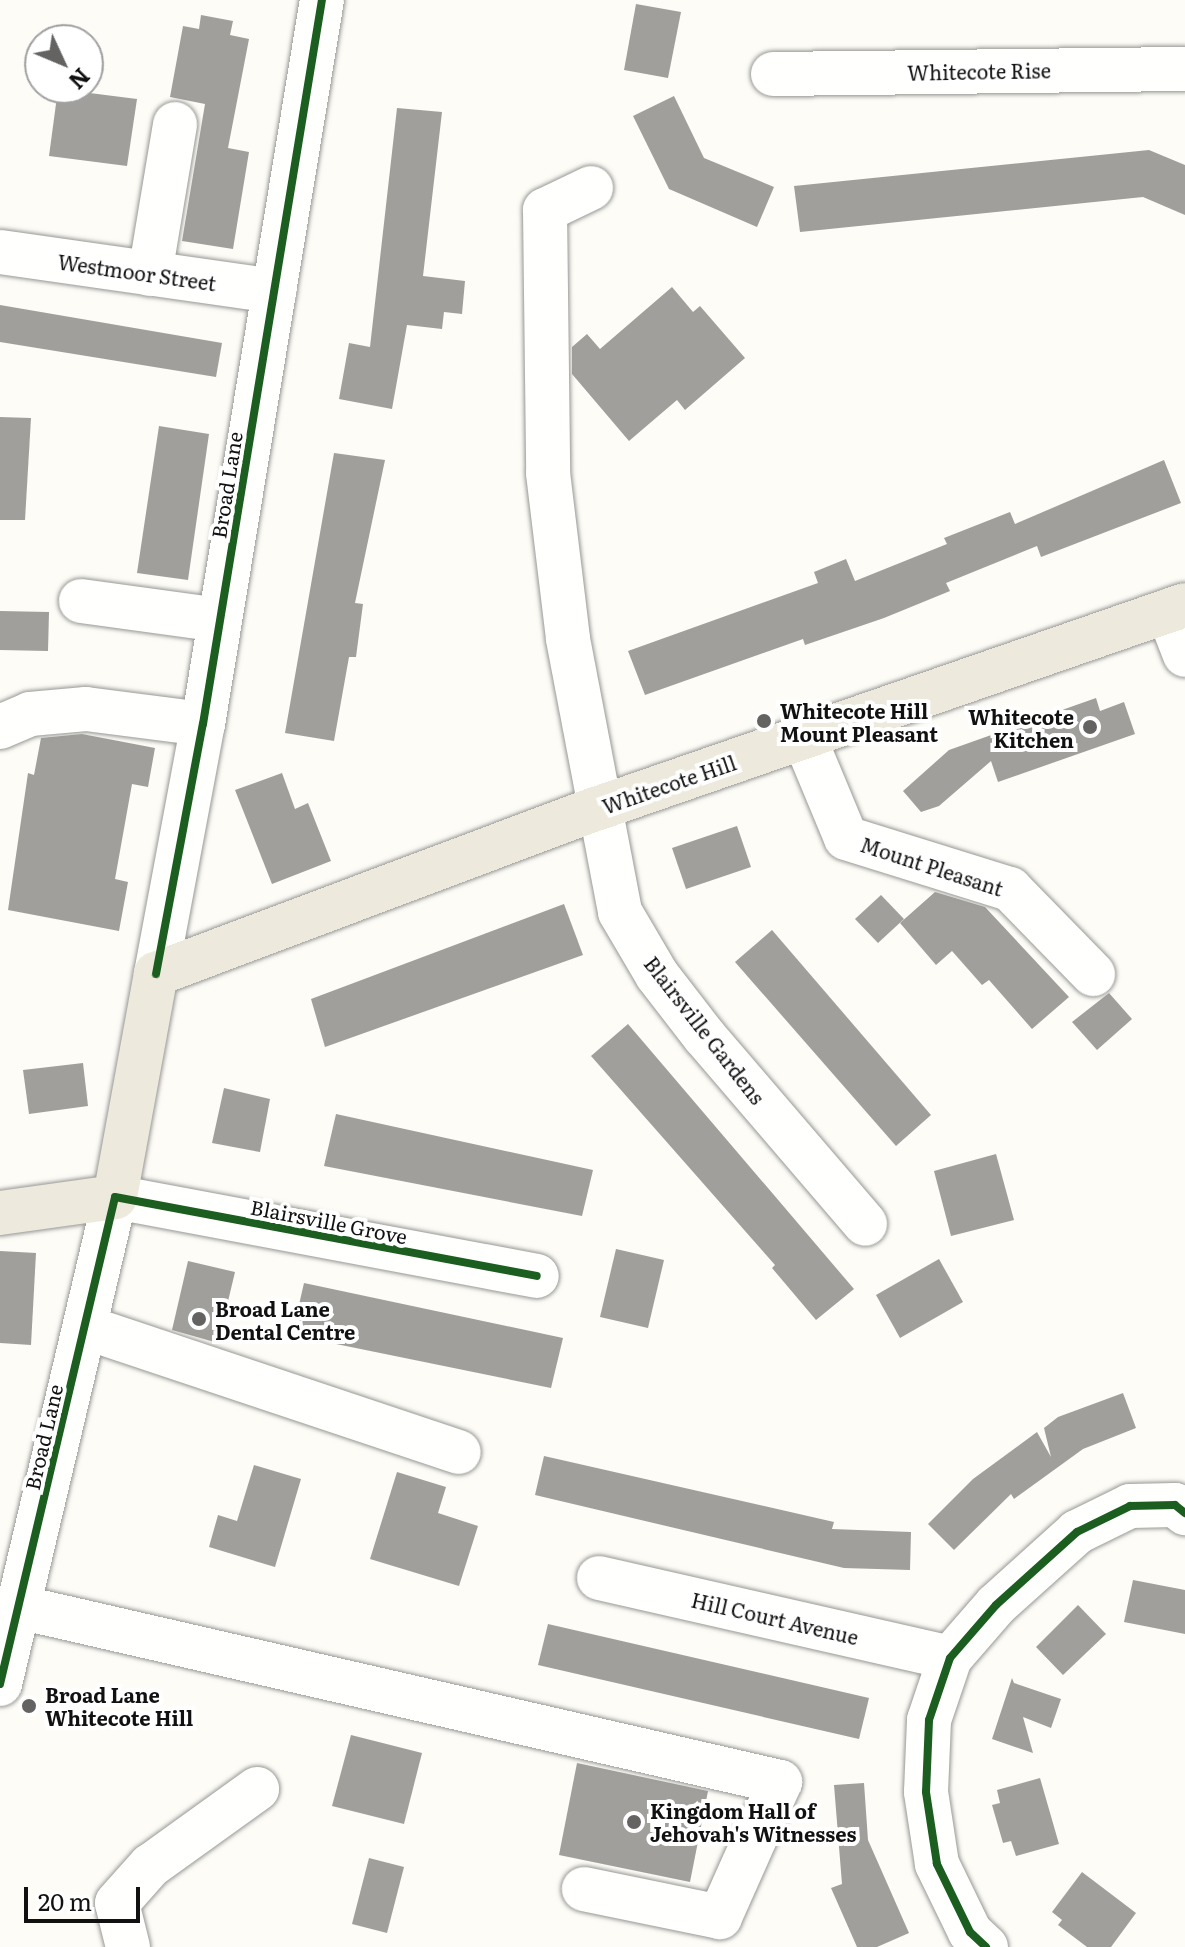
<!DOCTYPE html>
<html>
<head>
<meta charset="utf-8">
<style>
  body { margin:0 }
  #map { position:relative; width:1185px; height:1947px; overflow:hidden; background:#fdfcf7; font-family:Literata,serif }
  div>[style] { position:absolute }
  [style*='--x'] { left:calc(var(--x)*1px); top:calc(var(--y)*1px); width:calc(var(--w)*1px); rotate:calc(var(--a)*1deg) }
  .building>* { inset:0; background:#a19f9c }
  .roads { filter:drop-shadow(0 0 2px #979795) drop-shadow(0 0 2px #979795) }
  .minor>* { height:44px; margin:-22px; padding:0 22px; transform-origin:22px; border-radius:22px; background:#fffffe }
  .major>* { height:44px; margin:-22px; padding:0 22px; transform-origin:22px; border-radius:22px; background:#ede9dc }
  .cycleway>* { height:8px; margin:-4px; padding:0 4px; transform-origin:4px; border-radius:4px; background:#1b5e20 }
  .dots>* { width:22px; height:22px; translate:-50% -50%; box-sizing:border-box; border:4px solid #fff; border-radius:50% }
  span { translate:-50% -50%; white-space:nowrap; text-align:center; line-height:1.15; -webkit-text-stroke:8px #fff; paint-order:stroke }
  .street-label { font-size:20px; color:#111 }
  .poi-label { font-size:20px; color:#111; font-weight:700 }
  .left { translate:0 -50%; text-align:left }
  .right { translate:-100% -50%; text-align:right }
  .north { position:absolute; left:24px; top:24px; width:80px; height:80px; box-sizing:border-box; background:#fff; border:2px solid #a0a0a0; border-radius:50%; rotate:134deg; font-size:22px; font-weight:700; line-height:32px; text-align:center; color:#111 }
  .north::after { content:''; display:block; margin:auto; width:28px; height:36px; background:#646362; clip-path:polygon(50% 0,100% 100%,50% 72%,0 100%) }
  .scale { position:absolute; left:24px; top:1887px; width:116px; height:36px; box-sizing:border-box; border:4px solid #111; border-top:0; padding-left:10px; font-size:24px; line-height:28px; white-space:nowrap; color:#111; -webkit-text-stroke:6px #fff; paint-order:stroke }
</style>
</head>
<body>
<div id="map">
  <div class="building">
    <div style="clip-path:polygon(636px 4px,681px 12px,668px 78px,624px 70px)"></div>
    <div style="clip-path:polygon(201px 15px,233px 21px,230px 35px,249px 39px,228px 148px,249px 152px,233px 249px,182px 241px,205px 104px,170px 97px,183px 26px,199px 29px)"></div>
    <div style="clip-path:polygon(58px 89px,137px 99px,127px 166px,49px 156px)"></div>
    <div style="clip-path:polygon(674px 96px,704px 158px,774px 187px,757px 227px,669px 189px,633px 116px)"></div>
    <div style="clip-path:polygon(397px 108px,442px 112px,423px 276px,465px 281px,462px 314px,444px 312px,442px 329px,407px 325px,392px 409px,339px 399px,349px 343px,370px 347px)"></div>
    <div style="clip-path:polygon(1149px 150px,1185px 165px,1185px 215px,1143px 197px,800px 232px,794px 186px)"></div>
    <div style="clip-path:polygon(672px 287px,693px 312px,700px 306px,745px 358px,685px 410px,677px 400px,629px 441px,572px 374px,572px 347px,587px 334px,600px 349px)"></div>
    <div style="clip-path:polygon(0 305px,222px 343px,216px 377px,0 342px)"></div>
    <div style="clip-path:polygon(0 417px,31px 418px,25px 520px,0 520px)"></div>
    <div style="clip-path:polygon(159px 426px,209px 434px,188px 580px,137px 573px)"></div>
    <div style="clip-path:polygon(334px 453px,385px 460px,355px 603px,363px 604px,356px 657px,349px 657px,334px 741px,285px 733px)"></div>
    <div style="clip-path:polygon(1164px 460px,1181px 503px,1041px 557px,1037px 546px,946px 583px,950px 591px,884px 618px,805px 645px,803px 639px,645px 695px,628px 651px,818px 583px,814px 572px,846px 559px,855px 581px,947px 544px,944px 538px,1010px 512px,1015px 524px)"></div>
    <div style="clip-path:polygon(0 611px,49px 612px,48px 651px,0 650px)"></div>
    <div style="clip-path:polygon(1096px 698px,1100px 711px,1124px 702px,1135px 734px,998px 782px,991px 761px,939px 806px,921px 812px,903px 791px,949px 750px)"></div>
    <div style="clip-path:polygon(82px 734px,155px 748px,148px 787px,132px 784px,115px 879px,128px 882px,119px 931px,8px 910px,28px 773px,34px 775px,41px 738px)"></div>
    <div style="clip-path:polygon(282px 773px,295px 809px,308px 803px,331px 861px,272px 884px,235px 790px)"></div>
    <div style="clip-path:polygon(737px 826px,751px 867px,686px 889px,672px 848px)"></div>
    <div style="clip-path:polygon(935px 892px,985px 907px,1069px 997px,1032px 1029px,989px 980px,982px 985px,952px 951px,936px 965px,900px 923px)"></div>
    <div style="clip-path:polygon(881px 895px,904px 919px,878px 943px,855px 919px)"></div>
    <div style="clip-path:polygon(564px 904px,583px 955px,325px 1047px,311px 999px)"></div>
    <div style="clip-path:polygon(772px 930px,931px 1115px,896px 1146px,735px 962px)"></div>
    <div style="clip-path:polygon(1109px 993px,1132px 1019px,1097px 1050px,1072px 1022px)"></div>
    <div style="clip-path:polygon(628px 1024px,854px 1289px,816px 1320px,772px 1268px,775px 1265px,591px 1056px)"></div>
    <div style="clip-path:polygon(83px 1063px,88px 1106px,29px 1114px,23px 1070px)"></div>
    <div style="clip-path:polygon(224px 1088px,270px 1099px,260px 1152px,212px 1143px)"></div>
    <div style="clip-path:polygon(336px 1114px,593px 1170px,582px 1216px,324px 1166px)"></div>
    <div style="clip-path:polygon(996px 1154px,1014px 1220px,951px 1236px,934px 1171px)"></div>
    <div style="clip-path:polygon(616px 1249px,664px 1260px,648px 1328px,600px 1317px)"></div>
    <div style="clip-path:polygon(0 1251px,36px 1253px,31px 1345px,0 1343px)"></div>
    <div style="clip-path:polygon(939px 1259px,963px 1302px,900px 1338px,876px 1295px)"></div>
    <div style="clip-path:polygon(188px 1261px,235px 1272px,218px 1343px,172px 1330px)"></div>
    <div style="clip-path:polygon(304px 1283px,563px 1338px,551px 1388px,292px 1335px)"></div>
    <div style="clip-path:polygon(1123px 1393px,1136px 1428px,1083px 1449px,1014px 1499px,1011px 1494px,954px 1550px,928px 1524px,973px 1479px,1037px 1432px,1051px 1457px,1044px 1428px,1058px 1417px)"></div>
    <div style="clip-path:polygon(544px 1456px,834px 1522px,832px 1529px,911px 1532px,910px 1570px,844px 1568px,535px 1495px)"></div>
    <div style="clip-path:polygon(254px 1465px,301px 1479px,275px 1567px,209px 1547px,218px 1515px,237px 1521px)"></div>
    <div style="clip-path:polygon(397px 1472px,446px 1487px,438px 1513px,478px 1526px,459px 1586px,370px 1559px)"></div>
    <div style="clip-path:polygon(1133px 1580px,1185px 1590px,1185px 1634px,1124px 1622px)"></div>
    <div style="clip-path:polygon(1078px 1605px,1106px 1634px,1063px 1675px,1036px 1647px)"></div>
    <div style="clip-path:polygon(548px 1624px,869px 1698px,859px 1739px,538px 1665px)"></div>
    <div style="clip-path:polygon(1012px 1678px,1014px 1683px,1061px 1699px,1051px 1728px,1023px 1717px,1033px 1753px,992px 1739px)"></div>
    <div style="clip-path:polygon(351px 1735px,422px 1753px,404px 1824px,332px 1806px)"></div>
    <div style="clip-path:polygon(577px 1763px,708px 1791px,690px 1882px,559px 1855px)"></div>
    <div style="clip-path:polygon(1040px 1778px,1059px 1844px,1016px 1856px,1011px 1841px,1003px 1843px,992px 1805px,1000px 1803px,997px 1790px)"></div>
    <div style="clip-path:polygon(864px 1783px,868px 1840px,909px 1933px,877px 1947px,857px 1947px,831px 1888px,842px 1884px,834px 1785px)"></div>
    <div style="clip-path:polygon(369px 1858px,404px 1867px,387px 1933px,352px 1924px)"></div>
    <div style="clip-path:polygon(1082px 1872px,1136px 1913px,1111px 1947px,1087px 1947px,1058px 1925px,1062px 1920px,1052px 1912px)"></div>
  </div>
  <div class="roads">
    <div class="minor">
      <div style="--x:773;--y:74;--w:412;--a:-0.7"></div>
      <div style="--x:591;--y:188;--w:51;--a:154.4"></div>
      <div style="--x:545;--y:210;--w:263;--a:89.3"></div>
      <div style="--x:548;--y:473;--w:167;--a:83.1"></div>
      <div style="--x:568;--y:639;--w:278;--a:79.2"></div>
      <div style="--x:620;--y:912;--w:73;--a:59.6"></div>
      <div style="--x:657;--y:975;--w:78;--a:52.3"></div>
      <div style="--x:705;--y:1037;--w:246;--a:49.4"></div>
      <div style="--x:0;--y:252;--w:277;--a:8.1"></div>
      <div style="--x:150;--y:274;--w:152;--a:-80.5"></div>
      <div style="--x:81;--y:601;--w:140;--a:7.8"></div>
      <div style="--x:1168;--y:611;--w:47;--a:68.9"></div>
      <div style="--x:0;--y:727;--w:33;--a:-23"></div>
      <div style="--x:30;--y:714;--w:56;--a:-5.1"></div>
      <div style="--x:86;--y:709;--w:118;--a:7.3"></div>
      <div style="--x:804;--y:737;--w:109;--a:67.4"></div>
      <div style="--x:846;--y:838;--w:172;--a:17.3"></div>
      <div style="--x:1010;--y:889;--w:119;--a:45.7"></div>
      <div style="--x:156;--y:974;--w:254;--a:-79.4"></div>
      <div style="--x:203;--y:724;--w:734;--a:-80.67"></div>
      <div style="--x:85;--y:1327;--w:394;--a:18.5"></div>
      <div style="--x:599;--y:1578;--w:360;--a:12.8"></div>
      <div style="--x:19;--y:1607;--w:781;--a:12.95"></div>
      <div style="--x:780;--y:1782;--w:148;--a:114"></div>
      <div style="--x:720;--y:1917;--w:139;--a:-168.4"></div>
      <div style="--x:0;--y:1684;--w:500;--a:-76.71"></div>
      <div style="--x:115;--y:1197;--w:429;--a:10.6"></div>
      <div style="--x:128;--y:1947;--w:45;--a:-104"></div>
      <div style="--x:117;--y:1903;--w:50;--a:-48.3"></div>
      <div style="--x:150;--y:1866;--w:132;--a:-35.7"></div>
      <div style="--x:986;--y:1947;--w:22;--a:-137"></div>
      <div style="--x:970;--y:1932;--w:76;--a:-115.9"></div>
      <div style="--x:937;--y:1864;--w:73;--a:-98.7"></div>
      <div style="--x:926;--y:1792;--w:72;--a:-87.6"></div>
      <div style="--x:929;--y:1720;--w:65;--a:-71.3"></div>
      <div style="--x:950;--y:1658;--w:70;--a:-49"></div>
      <div style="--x:996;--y:1605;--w:109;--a:-42"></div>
      <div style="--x:1077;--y:1532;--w:59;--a:-26.1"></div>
      <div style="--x:1130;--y:1506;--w:45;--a:-1.3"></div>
      <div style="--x:1175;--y:1505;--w:13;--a:39"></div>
    </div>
    <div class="major">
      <div style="--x:0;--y:1213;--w:116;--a:-7.9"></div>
      <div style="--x:115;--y:1197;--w:227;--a:-79.6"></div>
      <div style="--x:156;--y:974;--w:470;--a:-20.6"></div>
      <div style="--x:596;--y:809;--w:623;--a:-19.1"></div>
    </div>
  </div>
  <div class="cycleway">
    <div style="--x:156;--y:974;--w:254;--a:-79.4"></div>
    <div style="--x:203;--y:724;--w:734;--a:-80.67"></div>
    <div style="--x:0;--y:1684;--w:500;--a:-76.71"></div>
    <div style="--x:115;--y:1197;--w:429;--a:10.6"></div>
    <div style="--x:986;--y:1947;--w:22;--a:-137"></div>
    <div style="--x:970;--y:1932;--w:76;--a:-115.9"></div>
    <div style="--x:937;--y:1864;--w:73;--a:-98.7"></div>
    <div style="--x:926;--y:1792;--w:72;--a:-87.6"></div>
    <div style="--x:929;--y:1720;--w:65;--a:-71.3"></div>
    <div style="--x:950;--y:1658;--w:70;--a:-49"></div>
    <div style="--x:996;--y:1605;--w:109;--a:-42"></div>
    <div style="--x:1077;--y:1532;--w:59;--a:-26.1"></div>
    <div style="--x:1130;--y:1506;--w:45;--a:-1.3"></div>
    <div style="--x:1175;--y:1505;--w:13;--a:39"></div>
  </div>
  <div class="dots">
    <div style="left:764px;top:721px;background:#646362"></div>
    <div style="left:1090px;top:727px;background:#646362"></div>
    <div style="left:199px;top:1319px;background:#646362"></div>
    <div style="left:29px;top:1706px;background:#646362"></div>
    <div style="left:634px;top:1822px;background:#646362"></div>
  </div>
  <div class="street-label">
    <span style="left:979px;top:71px;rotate:-1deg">Whitecote Rise</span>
    <span style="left:137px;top:272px;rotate:8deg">Westmoor Street</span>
    <span style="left:226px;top:485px;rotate:-81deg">Broad Lane</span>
    <span style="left:669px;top:784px;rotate:-19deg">Whitecote Hill</span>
    <span style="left:932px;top:866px;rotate:18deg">Mount Pleasant</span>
    <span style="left:705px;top:1030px;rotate:52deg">Blairsville Gardens</span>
    <span style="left:329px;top:1221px;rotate:11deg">Blairsville Grove</span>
    <span style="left:43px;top:1437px;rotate:-77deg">Broad Lane</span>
    <span style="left:775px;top:1618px;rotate:13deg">Hill Court Avenue</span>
  </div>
  <div class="poi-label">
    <span class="left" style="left:780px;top:722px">Whitecote Hill<br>Mount Pleasant</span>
    <span class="right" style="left:1074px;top:728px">Whitecote<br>Kitchen</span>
    <span class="left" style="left:215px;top:1320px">Broad Lane<br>Dental Centre</span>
    <span class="left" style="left:45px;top:1706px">Broad Lane<br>Whitecote Hill</span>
    <span class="left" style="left:650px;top:1822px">Kingdom Hall of<br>Jehovah's Witnesses</span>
  </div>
  <div class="north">N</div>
  <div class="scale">20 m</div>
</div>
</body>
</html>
